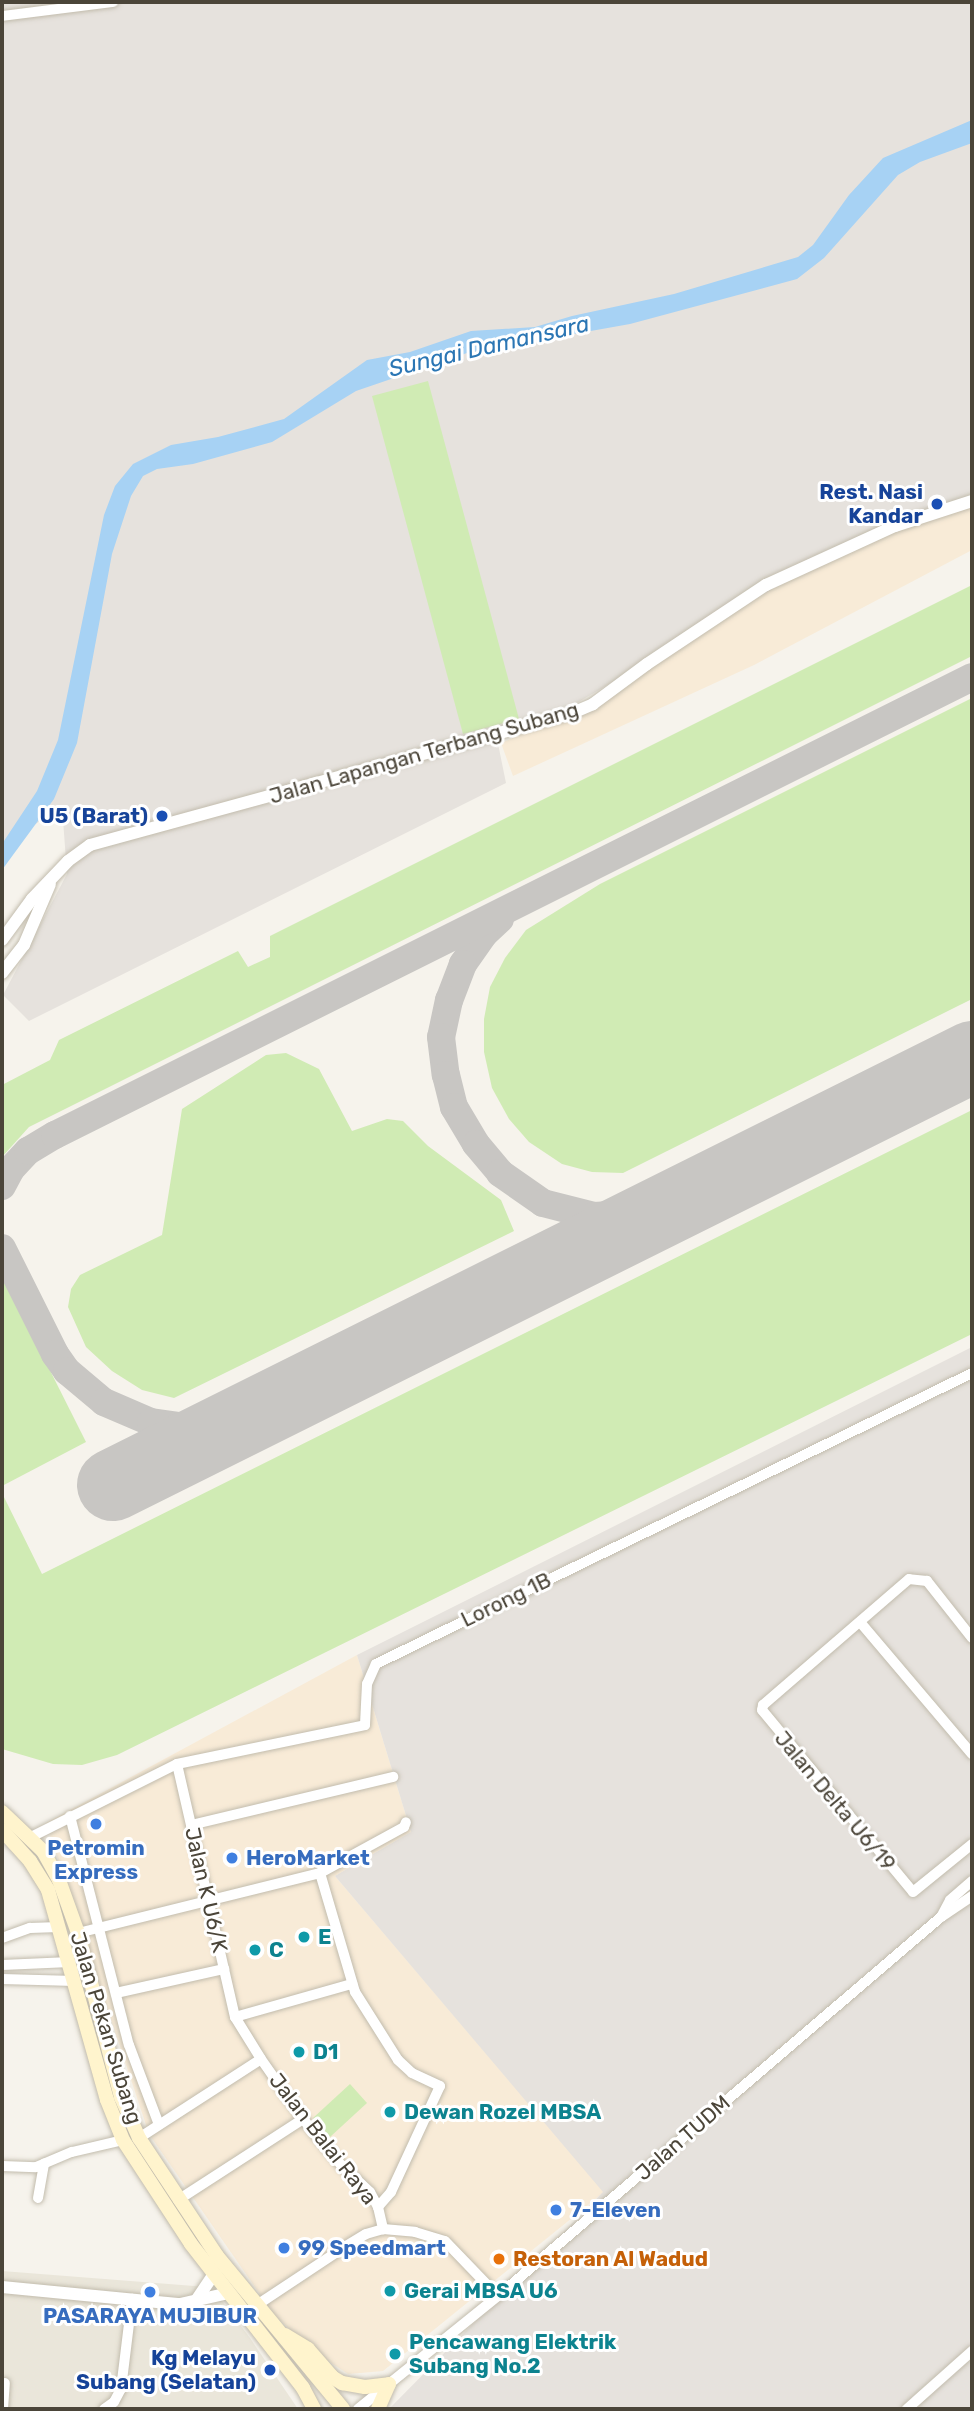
<!DOCTYPE html>
<html>
<head>
<meta charset="utf-8">
<style>
  body { margin:0 }
  #map { position:relative; width:974px; height:2411px; overflow:hidden; background:#f6f3ec; font-family:Rubik,sans-serif }
  div>[style] { position:absolute }
  [style*='--x'] { left:calc(var(--x)*1px); top:calc(var(--y)*1px); width:calc(var(--w)*1px); rotate:calc(var(--a)*1deg) }
  .residential>* { inset:0; background:#eae6da }
  .commercial>* { inset:0; background:#f8ebd7 }
  .industrial>* { inset:0; background:#e6e2dd }
  .green>* { inset:0; background:#d0ebb4 }
  .water>* { inset:0; background:#a7d2f4 }
  .taxiway>* { height:28px; margin:-14px; padding:0 14px; transform-origin:14px; border-radius:14px; background:#c8c6c3 }
  .runway>* { height:72px; margin:-36px; padding:0 36px; transform-origin:36px; border-radius:36px; background:#c8c6c3 }
  .roads { filter:drop-shadow(0 0 2px #c2bcad) drop-shadow(0 0 2px #c2bcad) }
  .minor>* { height:10px; margin:-5px; padding:0 5px; transform-origin:5px; border-radius:5px; background:#fff }
  .tertiary>* { height:12px; margin:-6px; padding:0 6px; transform-origin:6px; border-radius:6px; background:#fff }
  .secondary>* { height:14px; margin:-7px; padding:0 7px; transform-origin:7px; border-radius:7px; background:#fff4cd }
  .dots>* { width:19px; height:19px; translate:-50% -50%; box-sizing:border-box; border:4px solid #fff; border-radius:50% }
  span { translate:-50% -50%; white-space:nowrap; text-align:center; line-height:1.15; -webkit-text-stroke:6px #fff; paint-order:stroke }
  .transit-label { font-size:21px; color:#164399; font-weight:700 }
  .right { translate:-100% -50%; text-align:right }
  .street-label { font-size:21px; color:#4b4539 }
  .shop-label { font-size:21px; color:#366cbe; font-weight:700 }
  .left { translate:0 -50%; text-align:left }
  .culture-label { font-size:21px; color:#0d838f; font-weight:700 }
  .food-label { font-size:21px; color:#c56008; font-weight:700 }
  .water-label { font-size:23px; color:#2b76b4; font-style:italic }
  .frame { position:absolute; inset:0; border:4px solid #4b4539; pointer-events:none }
</style>
</head>
<body>
<div id="map">
  <div class="residential">
    <div style="clip-path:polygon(2px 2271px,207px 2287px,219px 2297px,250px 2338px,298px 2409px,2px 2409px)"></div>
  </div>
  <div class="commercial">
    <div style="clip-path:polygon(972px 502px,972px 550px,754px 665px,513px 776px,501px 743px,593px 704px,696px 631px,806px 567px)"></div>
    <div style="clip-path:polygon(357px 1655px,411px 1832px,335px 1876px,604px 2192px,383px 2371px,348px 2374px,319px 2355px,275px 2316px,149px 2134px,46px 1823px)"></div>
  </div>
  <div class="industrial">
    <div style="clip-path:polygon(2px 2px,972px 2px,972px 501px,827px 557px,568px 708px,495px 729px,506px 783px,29px 1021px,3px 995px,67px 874px,62px 806px,2px 847px)"></div>
    <div style="clip-path:polygon(972px 1347px,972px 2409px,389px 2409px,603px 2192px,335px 1876px,411px 1832px,357px 1655px)"></div>
  </div>
  <div class="green">
    <div style="clip-path:polygon(428px 381px,519px 719px,463px 734px,372px 396px)"></div>
    <div style="clip-path:polygon(972px 585px,972px 656px,29px 1127px,2px 1157px,2px 1085px,50px 1060px,59px 1040px,238px 951px,248px 967px,270px 957px,270px 936px)"></div>
    <div style="clip-path:polygon(972px 698px,972px 999px,623px 1173px,592px 1172px,562px 1164px,529px 1142px,509px 1119px,492px 1088px,484px 1052px,484px 1019px,490px 987px,505px 958px,526px 930px,600px 884px)"></div>
    <div style="clip-path:polygon(286px 1053px,319px 1069px,352px 1131px,387px 1119px,403px 1121px,428px 1146px,501px 1200px,514px 1231px,174px 1398px,142px 1390px,112px 1371px,86px 1347px,68px 1307px,71px 1289px,80px 1275px,162px 1235px,182px 1109px,266px 1055px)"></div>
    <div style="clip-path:polygon(972px 1110px,972px 1334px,117px 1755px,82px 1765px,53px 1764px,2px 1749px,2px 1493px,42px 1574px)"></div>
    <div style="clip-path:polygon(2px 1275px,86px 1442px,2px 1486px)"></div>
    <div style="clip-path:polygon(350px 2084px,367px 2103px,330px 2137px,313px 2118px)"></div>
  </div>
  <div class="water">
    <div style="clip-path:polygon(972px 120px,972px 143px,920px 162px,898px 175px,824px 258px,797px 279px,630px 324px,467px 353px,356px 391px,272px 442px,193px 464px,157px 469px,143px 476px,131px 496px,112px 554px,77px 743px,54px 799px,2px 870px,2px 844px,37px 791px,58px 740px,104px 515px,115px 486px,133px 464px,171px 445px,218px 437px,284px 419px,367px 360px,410px 352px,471px 331px,535px 327px,572px 316px,674px 294px,798px 257px,813px 245px,849px 195px,883px 158px)"></div>
  </div>
  <div class="taxiway">
    <div style="--x:500;--y:919;--w:22;--a:137"></div>
    <div style="--x:484;--y:934;--w:37;--a:125"></div>
    <div style="--x:463;--y:964;--w:39;--a:111"></div>
    <div style="--x:449;--y:1000;--w:38;--a:102"></div>
    <div style="--x:441;--y:1037;--w:38;--a:83"></div>
    <div style="--x:446;--y:1075;--w:33;--a:76"></div>
    <div style="--x:454;--y:1107;--w:43;--a:59.3"></div>
    <div style="--x:476;--y:1144;--w:38;--a:50"></div>
    <div style="--x:500;--y:1173;--w:52;--a:34.9"></div>
    <div style="--x:543;--y:1203;--w:53;--a:14.3"></div>
    <div style="--x:594;--y:1216;--w:67;--a:-3.4"></div>
    <div style="--x:2;--y:1186;--w:19;--a:-62"></div>
    <div style="--x:11;--y:1169;--w:25;--a:-47"></div>
    <div style="--x:28;--y:1151;--w:31;--a:-31"></div>
    <div style="--x:55;--y:1135;--w:1025;--a:-26.54"></div>
    <div style="--x:2;--y:1248;--w:119;--a:63.4"></div>
    <div style="--x:55;--y:1354;--w:21;--a:55"></div>
    <div style="--x:67;--y:1371;--w:48;--a:40"></div>
    <div style="--x:104;--y:1402;--w:51;--a:23.1"></div>
    <div style="--x:151;--y:1422;--w:27;--a:8"></div>
    <div style="--x:178;--y:1426;--w:25;--a:2"></div>
    <div style="--x:203;--y:1427;--w:43;--a:-10.8"></div>
  </div>
  <div class="runway">
    <div style="--x:113;--y:1485;--w:960;--a:-26.48"></div>
  </div>
  <div class="roads">
    <div class="minor">
      <div style="--x:2;--y:16;--w:112;--a:-7.2"></div>
      <div style="--x:860;--y:1622;--w:173;--a:49.7"></div>
      <div style="--x:972;--y:1638;--w:73;--a:-128.3"></div>
      <div style="--x:927;--y:1581;--w:18;--a:-174"></div>
      <div style="--x:909;--y:1579;--w:193;--a:139.2"></div>
      <div style="--x:763;--y:1705;--w:5;--a:101"></div>
      <div style="--x:762;--y:1710;--w:236;--a:50.3"></div>
      <div style="--x:913;--y:1892;--w:76;--a:-39.1"></div>
      <div style="--x:177;--y:1764;--w:260;--a:77.1"></div>
      <div style="--x:235;--y:2017;--w:49;--a:58.2"></div>
      <div style="--x:261;--y:2059;--w:73;--a:55"></div>
      <div style="--x:303;--y:2119;--w:61;--a:50.3"></div>
      <div style="--x:342;--y:2166;--w:38;--a:43"></div>
      <div style="--x:370;--y:2192;--w:17;--a:62"></div>
      <div style="--x:378;--y:2207;--w:23;--a:77"></div>
      <div style="--x:70;--y:1816;--w:236;--a:75.6"></div>
      <div style="--x:129;--y:2045;--w:85;--a:69.4"></div>
      <div style="--x:191;--y:1825;--w:208;--a:-13.4"></div>
      <div style="--x:29;--y:1838;--w:165;--a:-26.6"></div>
      <div style="--x:177;--y:1764;--w:192;--a:-11.7"></div>
      <div style="--x:365;--y:1725;--w:41;--a:-87.2"></div>
      <div style="--x:367;--y:1684;--w:22;--a:-66"></div>
      <div style="--x:376;--y:1664;--w:663;--a:-26.02"></div>
      <div style="--x:320;--y:1873;--w:124;--a:73.6"></div>
      <div style="--x:355;--y:1992;--w:80;--a:57.7"></div>
      <div style="--x:398;--y:2060;--w:19;--a:43"></div>
      <div style="--x:412;--y:2073;--w:31;--a:25"></div>
      <div style="--x:440;--y:2086;--w:117;--a:114.8"></div>
      <div style="--x:391;--y:2192;--w:20;--a:131"></div>
      <div style="--x:941;--y:1917;--w:19;--a:-62"></div>
      <div style="--x:950;--y:1900;--w:29;--a:-41"></div>
      <div style="--x:78;--y:1933;--w:249;--a:-13.9"></div>
      <div style="--x:320;--y:1873;--w:96;--a:-28.7"></div>
      <div style="--x:404;--y:1827;--w:5;--a:-68"></div>
      <div style="--x:2;--y:1938;--w:30;--a:-20"></div>
      <div style="--x:30;--y:1928;--w:29;--a:-2"></div>
      <div style="--x:2;--y:1965;--w:68;--a:-2.5"></div>
      <div style="--x:2;--y:1979;--w:73;--a:1.6"></div>
      <div style="--x:116;--y:1993;--w:111;--a:-12.5"></div>
      <div style="--x:235;--y:2017;--w:122;--a:-15.8"></div>
      <div style="--x:139;--y:2138;--w:145;--a:-32.9"></div>
      <div style="--x:2;--y:2166;--w:34;--a:2"></div>
      <div style="--x:36;--y:2167;--w:39;--a:-23"></div>
      <div style="--x:72;--y:2152;--w:52;--a:-13.2"></div>
      <div style="--x:38;--y:2198;--w:35;--a:-80"></div>
      <div style="--x:178;--y:2200;--w:149;--a:-32.9"></div>
      <div style="--x:257;--y:2305;--w:107;--a:-33.5"></div>
      <div style="--x:346;--y:2246;--w:23;--a:-31"></div>
      <div style="--x:366;--y:2234;--w:18;--a:-16"></div>
      <div style="--x:383;--y:2229;--w:32;--a:5"></div>
      <div style="--x:415;--y:2232;--w:31;--a:17"></div>
      <div style="--x:445;--y:2241;--w:76;--a:46.1"></div>
      <div style="--x:3;--y:2409;--w:26;--a:-86"></div>
      <div style="--x:104;--y:2409;--w:12;--a:-35"></div>
      <div style="--x:114;--y:2402;--w:15;--a:-62"></div>
      <div style="--x:121;--y:2389;--w:91;--a:-83"></div>
      <div style="--x:358;--y:2409;--w:180;--a:-38.9"></div>
      <div style="--x:498;--y:2296;--w:583;--a:-40.55"></div>
      <div style="--x:941;--y:1917;--w:37;--a:-34"></div>
      <div style="--x:907;--y:2409;--w:87;--a:-41.7"></div>
    </div>
    <div class="tertiary">
      <div style="--x:2;--y:940;--w:51;--a:-53.8"></div>
      <div style="--x:32;--y:899;--w:52;--a:-46.5"></div>
      <div style="--x:68;--y:861;--w:27;--a:-36"></div>
      <div style="--x:90;--y:845;--w:498;--a:-15.3"></div>
      <div style="--x:570;--y:714;--w:25;--a:-23"></div>
      <div style="--x:593;--y:704;--w:67;--a:-36.5"></div>
      <div style="--x:647;--y:664;--w:143;--a:-33.6"></div>
      <div style="--x:766;--y:585;--w:142;--a:-24.6"></div>
      <div style="--x:895;--y:526;--w:81;--a:-18"></div>
      <div style="--x:2;--y:973;--w:36;--a:-52"></div>
      <div style="--x:24;--y:945;--w:66;--a:-66.9"></div>
      <div style="--x:2;--y:2287;--w:179;--a:5.5"></div>
      <div style="--x:180;--y:2304;--w:50;--a:-12.7"></div>
      <div style="--x:195;--y:2302;--w:34;--a:-56"></div>
    </div>
    <div class="secondary">
      <div style="--x:2;--y:1812;--w:57;--a:43.6"></div>
      <div style="--x:43;--y:1851;--w:33;--a:61"></div>
      <div style="--x:59;--y:1880;--w:56;--a:70.3"></div>
      <div style="--x:78;--y:1933;--w:170;--a:75.3"></div>
      <div style="--x:121;--y:2097;--w:45;--a:66.3"></div>
      <div style="--x:139;--y:2138;--w:141;--a:56.5"></div>
      <div style="--x:217;--y:2256;--w:198;--a:50.5"></div>
      <div style="--x:2;--y:1830;--w:42;--a:47.9"></div>
      <div style="--x:30;--y:1861;--w:34;--a:58"></div>
      <div style="--x:48;--y:1890;--w:218;--a:74.3"></div>
      <div style="--x:107;--y:2100;--w:43;--a:68.2"></div>
      <div style="--x:123;--y:2140;--w:124;--a:56.8"></div>
      <div style="--x:191;--y:2244;--w:182;--a:52.1"></div>
      <div style="--x:303;--y:2388;--w:24;--a:62"></div>
      <div style="--x:285;--y:2335;--w:27;--a:31"></div>
      <div style="--x:308;--y:2349;--w:37;--a:49"></div>
      <div style="--x:332;--y:2377;--w:12;--a:31"></div>
      <div style="--x:342;--y:2383;--w:23;--a:10"></div>
      <div style="--x:365;--y:2387;--w:24;--a:-7"></div>
      <div style="--x:389;--y:2384;--w:27;--a:114"></div>
    </div>
  </div>
  <div class="dots">
    <div style="left:937px;top:504px;background:#1a4fb4"></div>
    <div style="left:162px;top:816px;background:#1a4fb4"></div>
    <div style="left:96px;top:1824px;background:#3f7fe0"></div>
    <div style="left:232px;top:1858px;background:#3f7fe0"></div>
    <div style="left:304px;top:1937px;background:#0f9aa8"></div>
    <div style="left:255px;top:1950px;background:#0f9aa8"></div>
    <div style="left:299px;top:2052px;background:#0f9aa8"></div>
    <div style="left:390px;top:2112px;background:#0f9aa8"></div>
    <div style="left:556px;top:2210px;background:#3f7fe0"></div>
    <div style="left:284px;top:2248px;background:#3f7fe0"></div>
    <div style="left:499px;top:2259px;background:#e8710a"></div>
    <div style="left:390px;top:2291px;background:#0f9aa8"></div>
    <div style="left:150px;top:2292px;background:#3f7fe0"></div>
    <div style="left:395px;top:2354px;background:#0f9aa8"></div>
    <div style="left:270px;top:2370px;background:#1a4fb4"></div>
  </div>
  <div class="transit-label">
    <span class="right" style="left:923px;top:504px">Rest. Nasi<br>Kandar</span>
    <span class="right" style="left:148px;top:816px">U5 (Barat)</span>
    <span class="right" style="left:256px;top:2370px">Kg Melayu<br>Subang (Selatan)</span>
  </div>
  <div class="street-label">
    <span style="left:424px;top:753px;rotate:-16deg">Jalan Lapangan Terbang Subang</span>
    <span style="left:506px;top:1600px;rotate:-26deg">Lorong 1B</span>
    <span style="left:835px;top:1801px;rotate:50deg">Jalan Delta U6/19</span>
    <span style="left:206px;top:1890px;rotate:77deg">Jalan K U6/K</span>
    <span style="left:106px;top:2028px;rotate:73deg">Jalan Pekan Subang</span>
    <span style="left:683px;top:2138px;rotate:-41deg">Jalan TUDM</span>
    <span style="left:323px;top:2139px;rotate:52deg">Jalan Balai Raya</span>
  </div>
  <div class="shop-label">
    <span style="left:96px;top:1860px">Petromin<br>Express</span>
    <span class="left" style="left:246px;top:1858px">HeroMarket</span>
    <span class="left" style="left:570px;top:2210px">7-Eleven</span>
    <span class="left" style="left:298px;top:2248px">99 Speedmart</span>
    <span style="left:150px;top:2316px">PASARAYA MUJIBUR</span>
  </div>
  <div class="culture-label">
    <span class="left" style="left:318px;top:1937px">E</span>
    <span class="left" style="left:269px;top:1950px">C</span>
    <span class="left" style="left:313px;top:2052px">D1</span>
    <span class="left" style="left:404px;top:2112px">Dewan Rozel MBSA</span>
    <span class="left" style="left:404px;top:2291px">Gerai MBSA U6</span>
    <span class="left" style="left:409px;top:2354px">Pencawang Elektrik<br>Subang No.2</span>
  </div>
  <div class="food-label">
    <span class="left" style="left:513px;top:2259px">Restoran Al Wadud</span>
  </div>
  <div class="water-label">
    <span style="left:489px;top:346px;rotate:-13deg">Sungai Damansara</span>
  </div>
  <div class="frame"></div>
</div>
</body>
</html>
